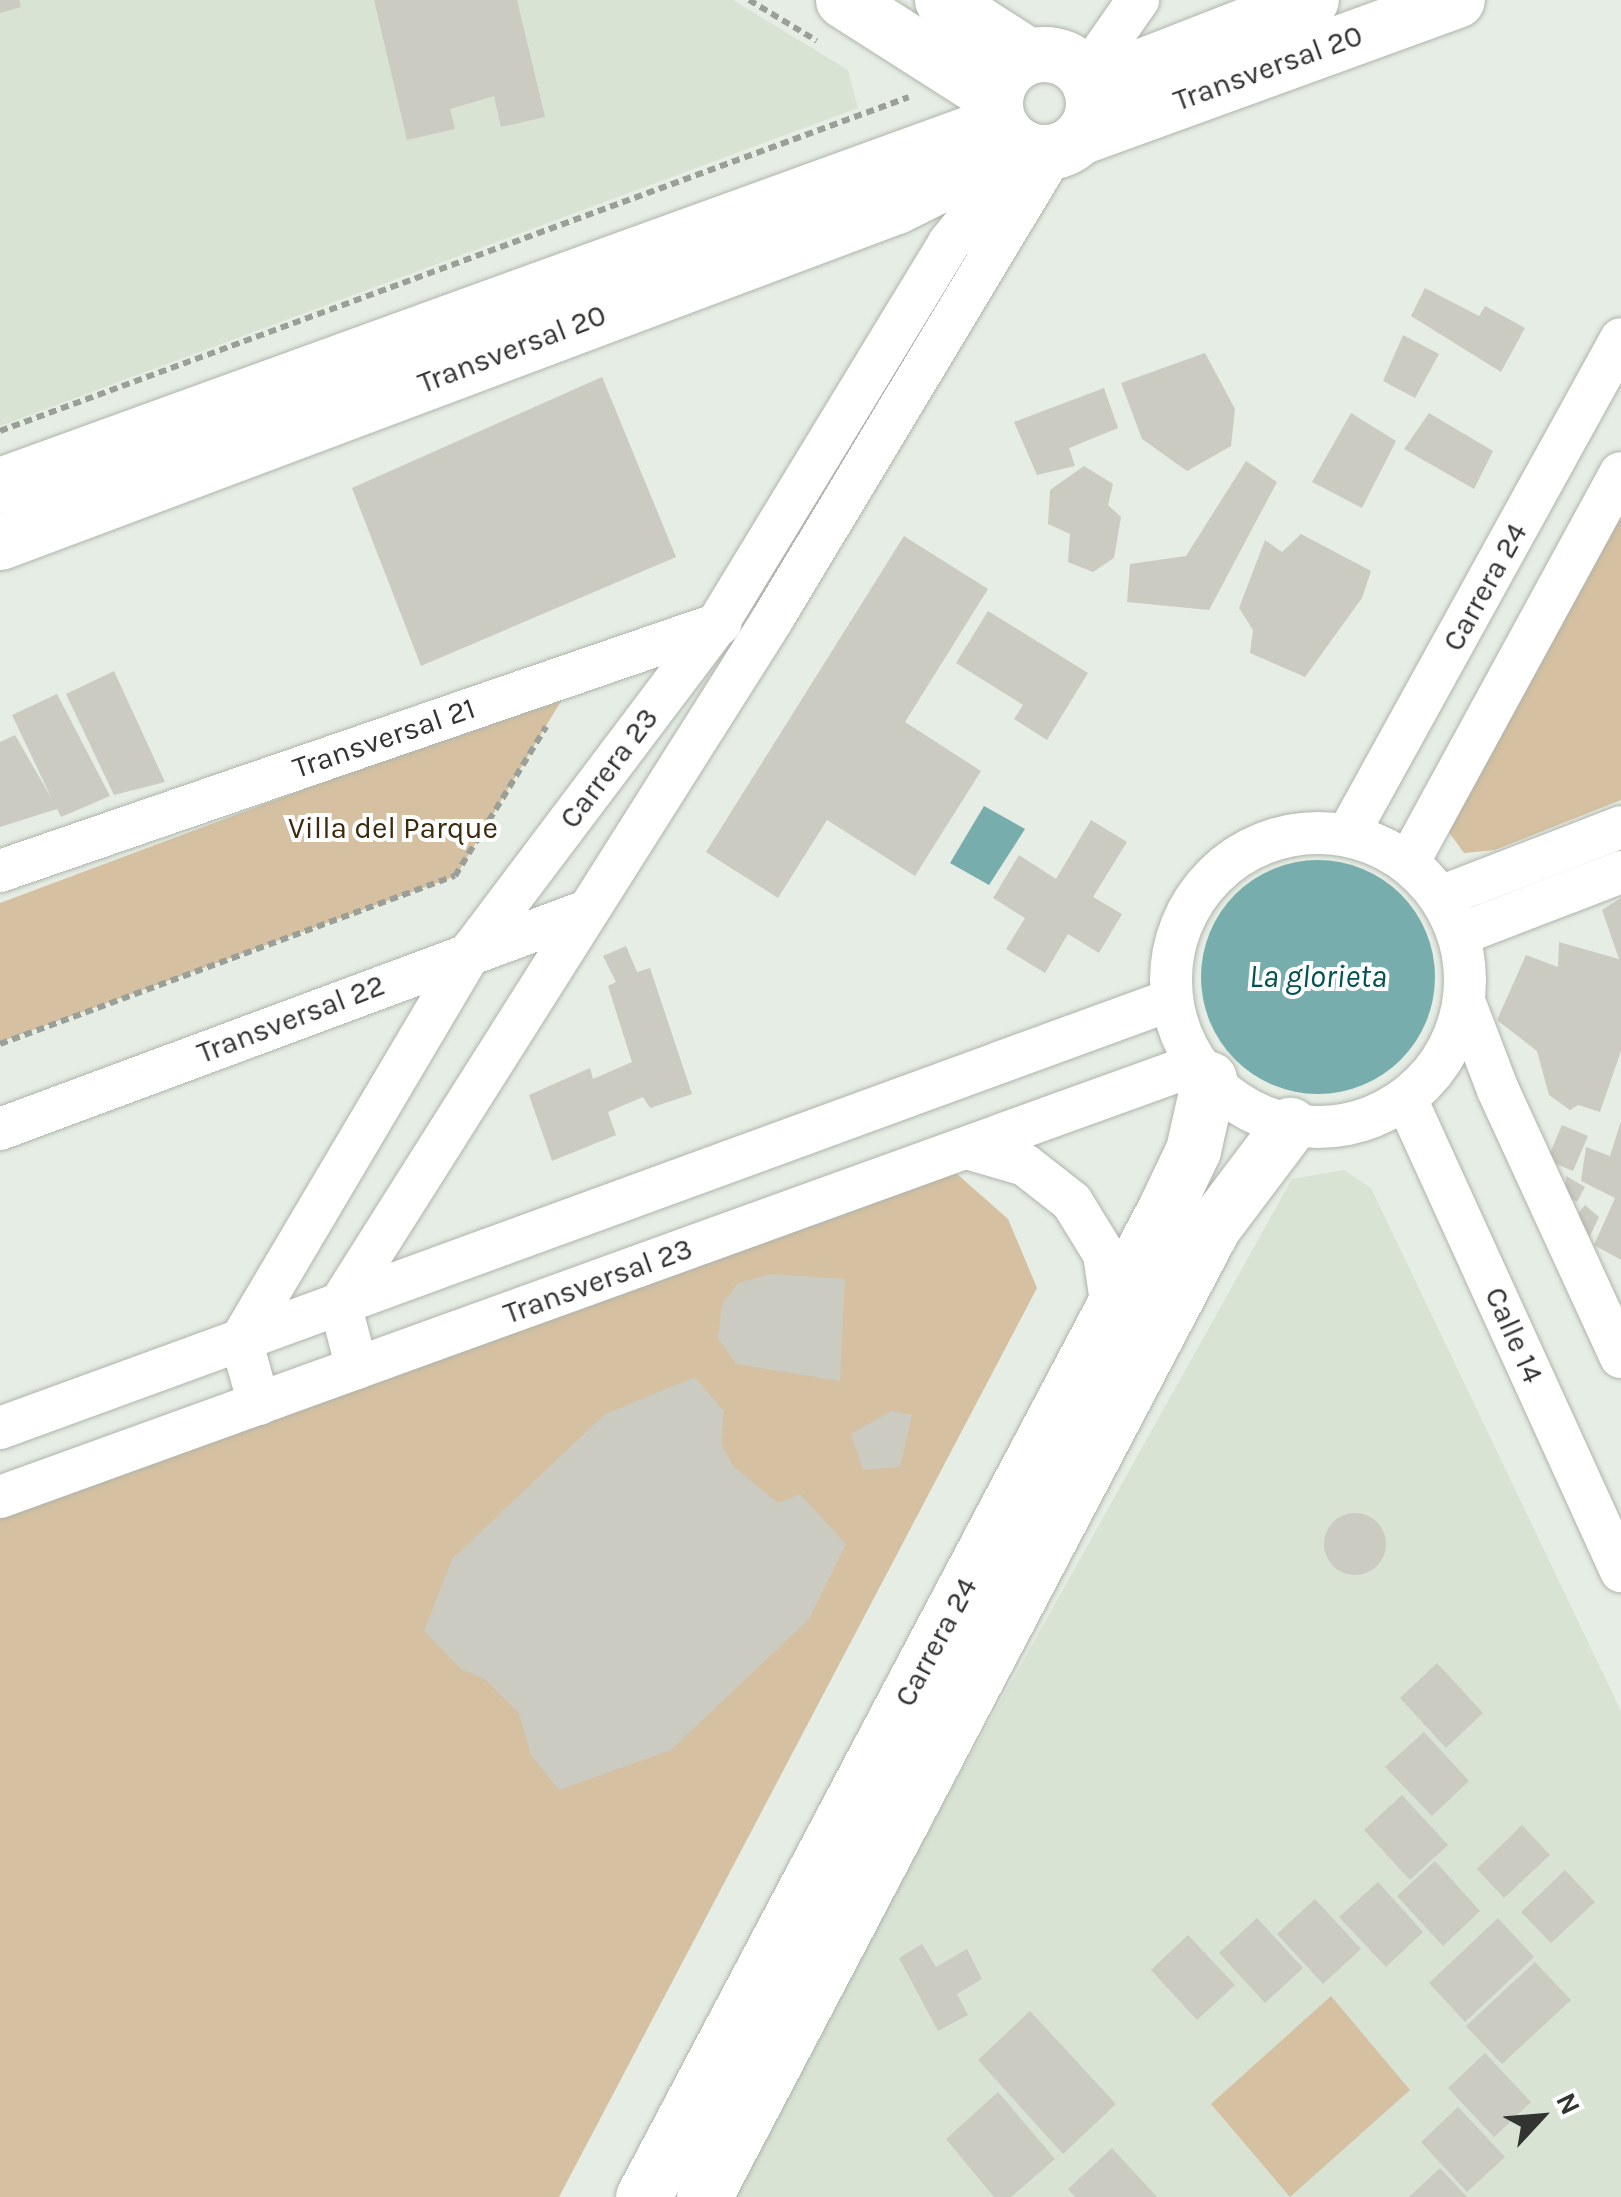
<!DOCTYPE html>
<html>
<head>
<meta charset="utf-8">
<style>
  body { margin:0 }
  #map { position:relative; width:1621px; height:2197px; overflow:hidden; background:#e6ede4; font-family:Karla,sans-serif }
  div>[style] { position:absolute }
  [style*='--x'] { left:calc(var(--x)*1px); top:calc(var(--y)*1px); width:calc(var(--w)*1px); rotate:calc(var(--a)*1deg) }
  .built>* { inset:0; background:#d8e3d4 }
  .green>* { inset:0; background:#d5c0a1 }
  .water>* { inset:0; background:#78adad }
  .round { border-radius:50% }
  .building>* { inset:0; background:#cbcbc1 }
  .path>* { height:6px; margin-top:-3px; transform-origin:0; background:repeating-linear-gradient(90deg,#9a9f98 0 8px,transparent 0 13px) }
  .roads { filter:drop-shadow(0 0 2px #aeb4ab) drop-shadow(0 0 2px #aeb4ab) }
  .street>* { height:42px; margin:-21px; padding:0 21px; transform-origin:21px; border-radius:21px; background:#fff }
  .street>.ring { margin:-21px; padding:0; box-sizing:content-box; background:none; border:42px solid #fff; border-radius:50% }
  .secondary>* { height:55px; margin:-27.5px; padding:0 27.5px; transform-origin:27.5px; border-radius:27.5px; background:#fff }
  .secondary>.ring { margin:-27.5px; padding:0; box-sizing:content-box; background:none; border:55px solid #fff; border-radius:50% }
  span { translate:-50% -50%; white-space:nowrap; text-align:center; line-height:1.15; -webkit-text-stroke:8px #fff; paint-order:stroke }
  .street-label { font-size:30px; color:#323431 }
  .park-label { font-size:30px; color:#3c2a0c }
  .water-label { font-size:32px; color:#005253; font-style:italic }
  .north { position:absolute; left:1491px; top:2067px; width:100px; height:100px; -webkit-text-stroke:8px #fff; paint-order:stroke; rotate:64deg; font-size:28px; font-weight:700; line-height:40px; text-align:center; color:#323431 }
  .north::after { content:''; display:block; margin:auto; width:35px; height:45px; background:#323431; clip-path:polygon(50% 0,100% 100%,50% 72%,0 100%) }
</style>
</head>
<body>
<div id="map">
  <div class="built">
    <div style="clip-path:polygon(0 0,733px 0,848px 70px,858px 108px,0 426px)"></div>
    <div style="clip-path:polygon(1344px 1170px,1371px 1188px,1621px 1711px,1621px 2197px,724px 2197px,1292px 1179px)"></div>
  </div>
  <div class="green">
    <div style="clip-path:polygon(1621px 508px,1621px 800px,1495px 850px,1464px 853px,1448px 831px)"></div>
    <div style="clip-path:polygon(567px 691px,456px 876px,0 1042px,0 903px)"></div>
    <div style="clip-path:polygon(940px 1159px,1008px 1219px,1037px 1288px,559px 2197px,0 2197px,0 1511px)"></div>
    <div style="clip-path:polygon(1331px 1996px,1410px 2090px,1290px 2197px,1211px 2104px)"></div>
  </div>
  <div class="water">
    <div style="clip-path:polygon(984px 806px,1025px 829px,989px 885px,950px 863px)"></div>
    <div class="round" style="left:1201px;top:860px;width:234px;height:234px"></div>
  </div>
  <div class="building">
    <div style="clip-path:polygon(0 0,19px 0,21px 7px,0 13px)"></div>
    <div style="clip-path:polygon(374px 0,517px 0,545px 117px,501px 127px,494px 96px,450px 109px,455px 129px,407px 140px)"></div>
    <div style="clip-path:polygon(1425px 288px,1479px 316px,1485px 306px,1525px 328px,1501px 372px,1411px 316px)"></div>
    <div style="clip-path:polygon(1403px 335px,1439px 354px,1415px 398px,1383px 381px)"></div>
    <div style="clip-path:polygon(1205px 353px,1235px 409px,1231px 446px,1187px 471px,1142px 439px,1121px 383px)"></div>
    <div style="clip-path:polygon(602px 377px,676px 557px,421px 666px,352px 488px)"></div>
    <div style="clip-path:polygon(1104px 388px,1118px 428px,1069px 448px,1075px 466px,1037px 475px,1014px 422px)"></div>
    <div style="clip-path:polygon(1351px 413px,1396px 441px,1362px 508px,1312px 482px)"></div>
    <div style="clip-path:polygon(1429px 413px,1493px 451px,1474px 489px,1404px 449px)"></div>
    <div style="clip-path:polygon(1246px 461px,1277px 482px,1209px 610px,1127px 602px,1130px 564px,1186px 556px)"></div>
    <div style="clip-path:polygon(1084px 466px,1113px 484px,1108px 505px,1121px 517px,1114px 558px,1093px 572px,1068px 562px,1070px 534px,1048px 524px,1050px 490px)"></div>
    <div style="clip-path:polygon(1301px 534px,1371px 571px,1362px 598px,1305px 677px,1250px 653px,1253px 630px,1239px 608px,1265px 540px,1282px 552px)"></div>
    <div style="clip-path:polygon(904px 536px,988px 589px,905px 722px,981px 771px,915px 876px,827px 820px,778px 898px,706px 852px)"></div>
    <div style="clip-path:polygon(988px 611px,1088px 673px,1047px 740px,1014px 719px,1023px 705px,956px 663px)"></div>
    <div style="clip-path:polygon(114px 671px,165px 782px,114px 795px,66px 694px)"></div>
    <div style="clip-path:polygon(57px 694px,110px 796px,61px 817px,57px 809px,0 827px,0 742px,15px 735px,52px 799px,12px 715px)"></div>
    <div style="clip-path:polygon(1091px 820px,1127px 842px,1093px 897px,1122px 914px,1099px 953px,1068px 934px,1045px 973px,1006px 949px,1025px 918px,993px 898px,1019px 855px,1056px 879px)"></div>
    <div style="clip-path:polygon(1621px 898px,1621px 1051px,1600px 1112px,1578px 1105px,1570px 1110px,1549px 1095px,1537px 1051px,1497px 1020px,1526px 955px,1558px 967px,1559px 942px,1619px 959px,1602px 910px)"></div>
    <div style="clip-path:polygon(626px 946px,637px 972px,650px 968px,692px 1094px,650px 1108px,643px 1097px,608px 1112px,616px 1135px,552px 1161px,529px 1095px,590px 1068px,593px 1079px,632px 1062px,608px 986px,616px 982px,603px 956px)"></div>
    <div style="clip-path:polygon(1621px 1121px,1621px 1260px,1594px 1245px,1615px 1198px,1581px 1181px,1586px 1147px,1610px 1156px)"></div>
    <div style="clip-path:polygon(1562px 1125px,1588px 1136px,1573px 1171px,1547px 1160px)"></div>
    <div style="clip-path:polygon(1566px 1176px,1585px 1187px,1577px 1202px,1565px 1195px)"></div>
    <div style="clip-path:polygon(1585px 1205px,1599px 1217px,1590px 1236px,1572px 1221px)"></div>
    <div style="clip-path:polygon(771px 1274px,845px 1279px,840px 1381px,736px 1364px,718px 1338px,722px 1304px,738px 1283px)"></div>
    <div style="clip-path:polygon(695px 1377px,724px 1411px,721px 1444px,733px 1466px,778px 1503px,800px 1494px,846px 1544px,809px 1619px,671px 1750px,559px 1790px,531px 1755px,519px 1713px,485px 1679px,462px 1670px,424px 1631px,452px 1559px,605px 1414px)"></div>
    <div style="clip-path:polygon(891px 1411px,912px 1415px,900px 1467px,863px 1470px,851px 1434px)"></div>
    <div class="round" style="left:1324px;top:1513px;width:62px;height:62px"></div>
    <div style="clip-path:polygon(1437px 1663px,1483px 1713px,1446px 1748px,1400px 1698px)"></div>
    <div style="clip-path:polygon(1424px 1732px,1469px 1781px,1432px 1816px,1385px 1767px)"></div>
    <div style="clip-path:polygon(1402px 1795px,1448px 1845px,1410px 1880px,1364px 1830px)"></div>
    <div style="clip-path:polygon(1522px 1825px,1550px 1855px,1504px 1898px,1477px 1869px)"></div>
    <div style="clip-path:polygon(1435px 1861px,1480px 1911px,1443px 1946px,1397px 1896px)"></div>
    <div style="clip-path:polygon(1565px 1870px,1595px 1902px,1551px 1943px,1521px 1912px)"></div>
    <div style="clip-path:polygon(1378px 1882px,1423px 1932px,1386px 1967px,1339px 1917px)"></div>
    <div style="clip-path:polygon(1315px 1899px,1361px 1949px,1323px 1984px,1277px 1934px)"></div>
    <div style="clip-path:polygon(1257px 1918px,1303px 1968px,1265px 2003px,1219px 1953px)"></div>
    <div style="clip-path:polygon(1498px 1918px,1534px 1957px,1465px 2022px,1429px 1983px)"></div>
    <div style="clip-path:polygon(1188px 1935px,1235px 1985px,1197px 2020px,1151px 1970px)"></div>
    <div style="clip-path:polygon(922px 1944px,936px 1967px,967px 1949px,982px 1979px,957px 1994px,968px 2015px,938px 2031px,899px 1958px)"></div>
    <div style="clip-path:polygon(1535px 1962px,1571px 2000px,1502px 2064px,1466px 2026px)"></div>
    <div style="clip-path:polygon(1030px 2011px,1116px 2104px,1063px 2154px,978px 2060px)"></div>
    <div style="clip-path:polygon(1485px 2053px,1531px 2102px,1494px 2137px,1448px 2088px)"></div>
    <div style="clip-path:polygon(998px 2092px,1055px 2159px,1011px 2197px,994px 2197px,946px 2139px)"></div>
    <div style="clip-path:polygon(1458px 2107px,1505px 2157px,1467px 2192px,1421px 2142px)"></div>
    <div style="clip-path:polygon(1112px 2148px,1157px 2197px,1075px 2197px,1068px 2189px)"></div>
    <div style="clip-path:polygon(1440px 2168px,1467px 2197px,1409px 2197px)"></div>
  </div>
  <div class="path">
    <div style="--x:749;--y:0;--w:79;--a:31.1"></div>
    <div style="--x:0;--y:431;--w:968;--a:-20.18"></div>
    <div style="--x:0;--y:1044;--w:485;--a:-20.3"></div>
    <div style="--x:455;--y:876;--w:175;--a:-58.6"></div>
  </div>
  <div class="roads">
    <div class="street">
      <div style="--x:1085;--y:76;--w:93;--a:-55.1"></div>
      <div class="ring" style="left:1171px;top:833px;width:252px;height:252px"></div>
      <div style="--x:1348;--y:834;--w:565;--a:-61.12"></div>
      <div style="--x:1408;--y:863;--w:444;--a:-61.4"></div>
      <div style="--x:0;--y:871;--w:762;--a:-18.98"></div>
      <div style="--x:1440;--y:897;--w:194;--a:-21.1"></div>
      <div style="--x:1458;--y:935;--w:175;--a:-21.1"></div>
      <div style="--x:1464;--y:1001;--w:95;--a:69.1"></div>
      <div style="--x:1498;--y:1090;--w:294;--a:65.3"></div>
      <div style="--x:1406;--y:1099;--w:519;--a:65.51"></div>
      <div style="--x:0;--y:1129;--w:623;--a:-20.38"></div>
      <div style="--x:967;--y:1148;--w:60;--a:16.3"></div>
      <div style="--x:1025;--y:1165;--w:60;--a:38.2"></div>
      <div style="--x:1072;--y:1202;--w:61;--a:58.4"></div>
      <div style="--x:1104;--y:1254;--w:56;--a:81.7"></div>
      <div style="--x:357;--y:1368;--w:66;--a:-104.9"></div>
      <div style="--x:340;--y:1304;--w:809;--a:-57.72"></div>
      <div style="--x:772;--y:620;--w:547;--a:-58.98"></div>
      <div style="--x:259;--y:1404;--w:66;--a:-105.7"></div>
      <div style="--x:241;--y:1340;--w:453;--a:-59.4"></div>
      <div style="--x:472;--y:950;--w:409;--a:-53"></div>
      <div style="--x:718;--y:623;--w:445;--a:-58.7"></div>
      <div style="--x:949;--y:243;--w:122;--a:-51.3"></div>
      <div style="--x:0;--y:1428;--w:1247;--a:-20.08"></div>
      <div style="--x:0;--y:1497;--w:1273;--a:-19.89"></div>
    </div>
    <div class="secondary">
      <div style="--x:843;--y:0;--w:180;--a:32.5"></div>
      <div style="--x:942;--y:0;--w:103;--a:32.8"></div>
      <div class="ring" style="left:995px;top:54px;width:43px;height:43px"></div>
      <div style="--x:1090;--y:86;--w:237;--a:-21.3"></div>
      <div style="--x:1080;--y:137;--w:401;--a:-20"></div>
      <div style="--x:0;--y:485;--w:1050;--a:-19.94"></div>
      <div style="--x:0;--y:542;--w:957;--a:-20.56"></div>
      <div style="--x:896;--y:206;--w:137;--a:-26.4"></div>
      <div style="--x:643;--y:2197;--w:1117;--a:-62.15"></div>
      <div style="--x:1165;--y:1209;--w:65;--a:-64.6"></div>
      <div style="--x:1193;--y:1150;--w:73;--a:-77.3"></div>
      <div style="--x:704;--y:2197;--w:1095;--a:-62.31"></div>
      <div style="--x:1213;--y:1227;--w:128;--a:-53"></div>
    </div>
  </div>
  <div class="street-label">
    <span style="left:1268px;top:68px;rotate:-20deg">Transversal 20</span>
    <span style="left:512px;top:349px;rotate:-21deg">Transversal 20</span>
    <span style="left:1485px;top:587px;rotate:-61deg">Carrera 24</span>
    <span style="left:384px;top:738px;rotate:-19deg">Transversal 21</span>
    <span style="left:609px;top:768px;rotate:-53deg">Carrera 23</span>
    <span style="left:291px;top:1019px;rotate:-21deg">Transversal 22</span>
    <span style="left:598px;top:1281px;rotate:-20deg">Transversal 23</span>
    <span style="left:1514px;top:1335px;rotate:66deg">Calle 14</span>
    <span style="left:936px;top:1642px;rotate:-62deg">Carrera 24</span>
  </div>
  <div class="park-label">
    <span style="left:393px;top:828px">Villa del Parque</span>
  </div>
  <div class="water-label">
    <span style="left:1318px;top:977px">La glorieta</span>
  </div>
  <div class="north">N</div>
</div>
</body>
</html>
